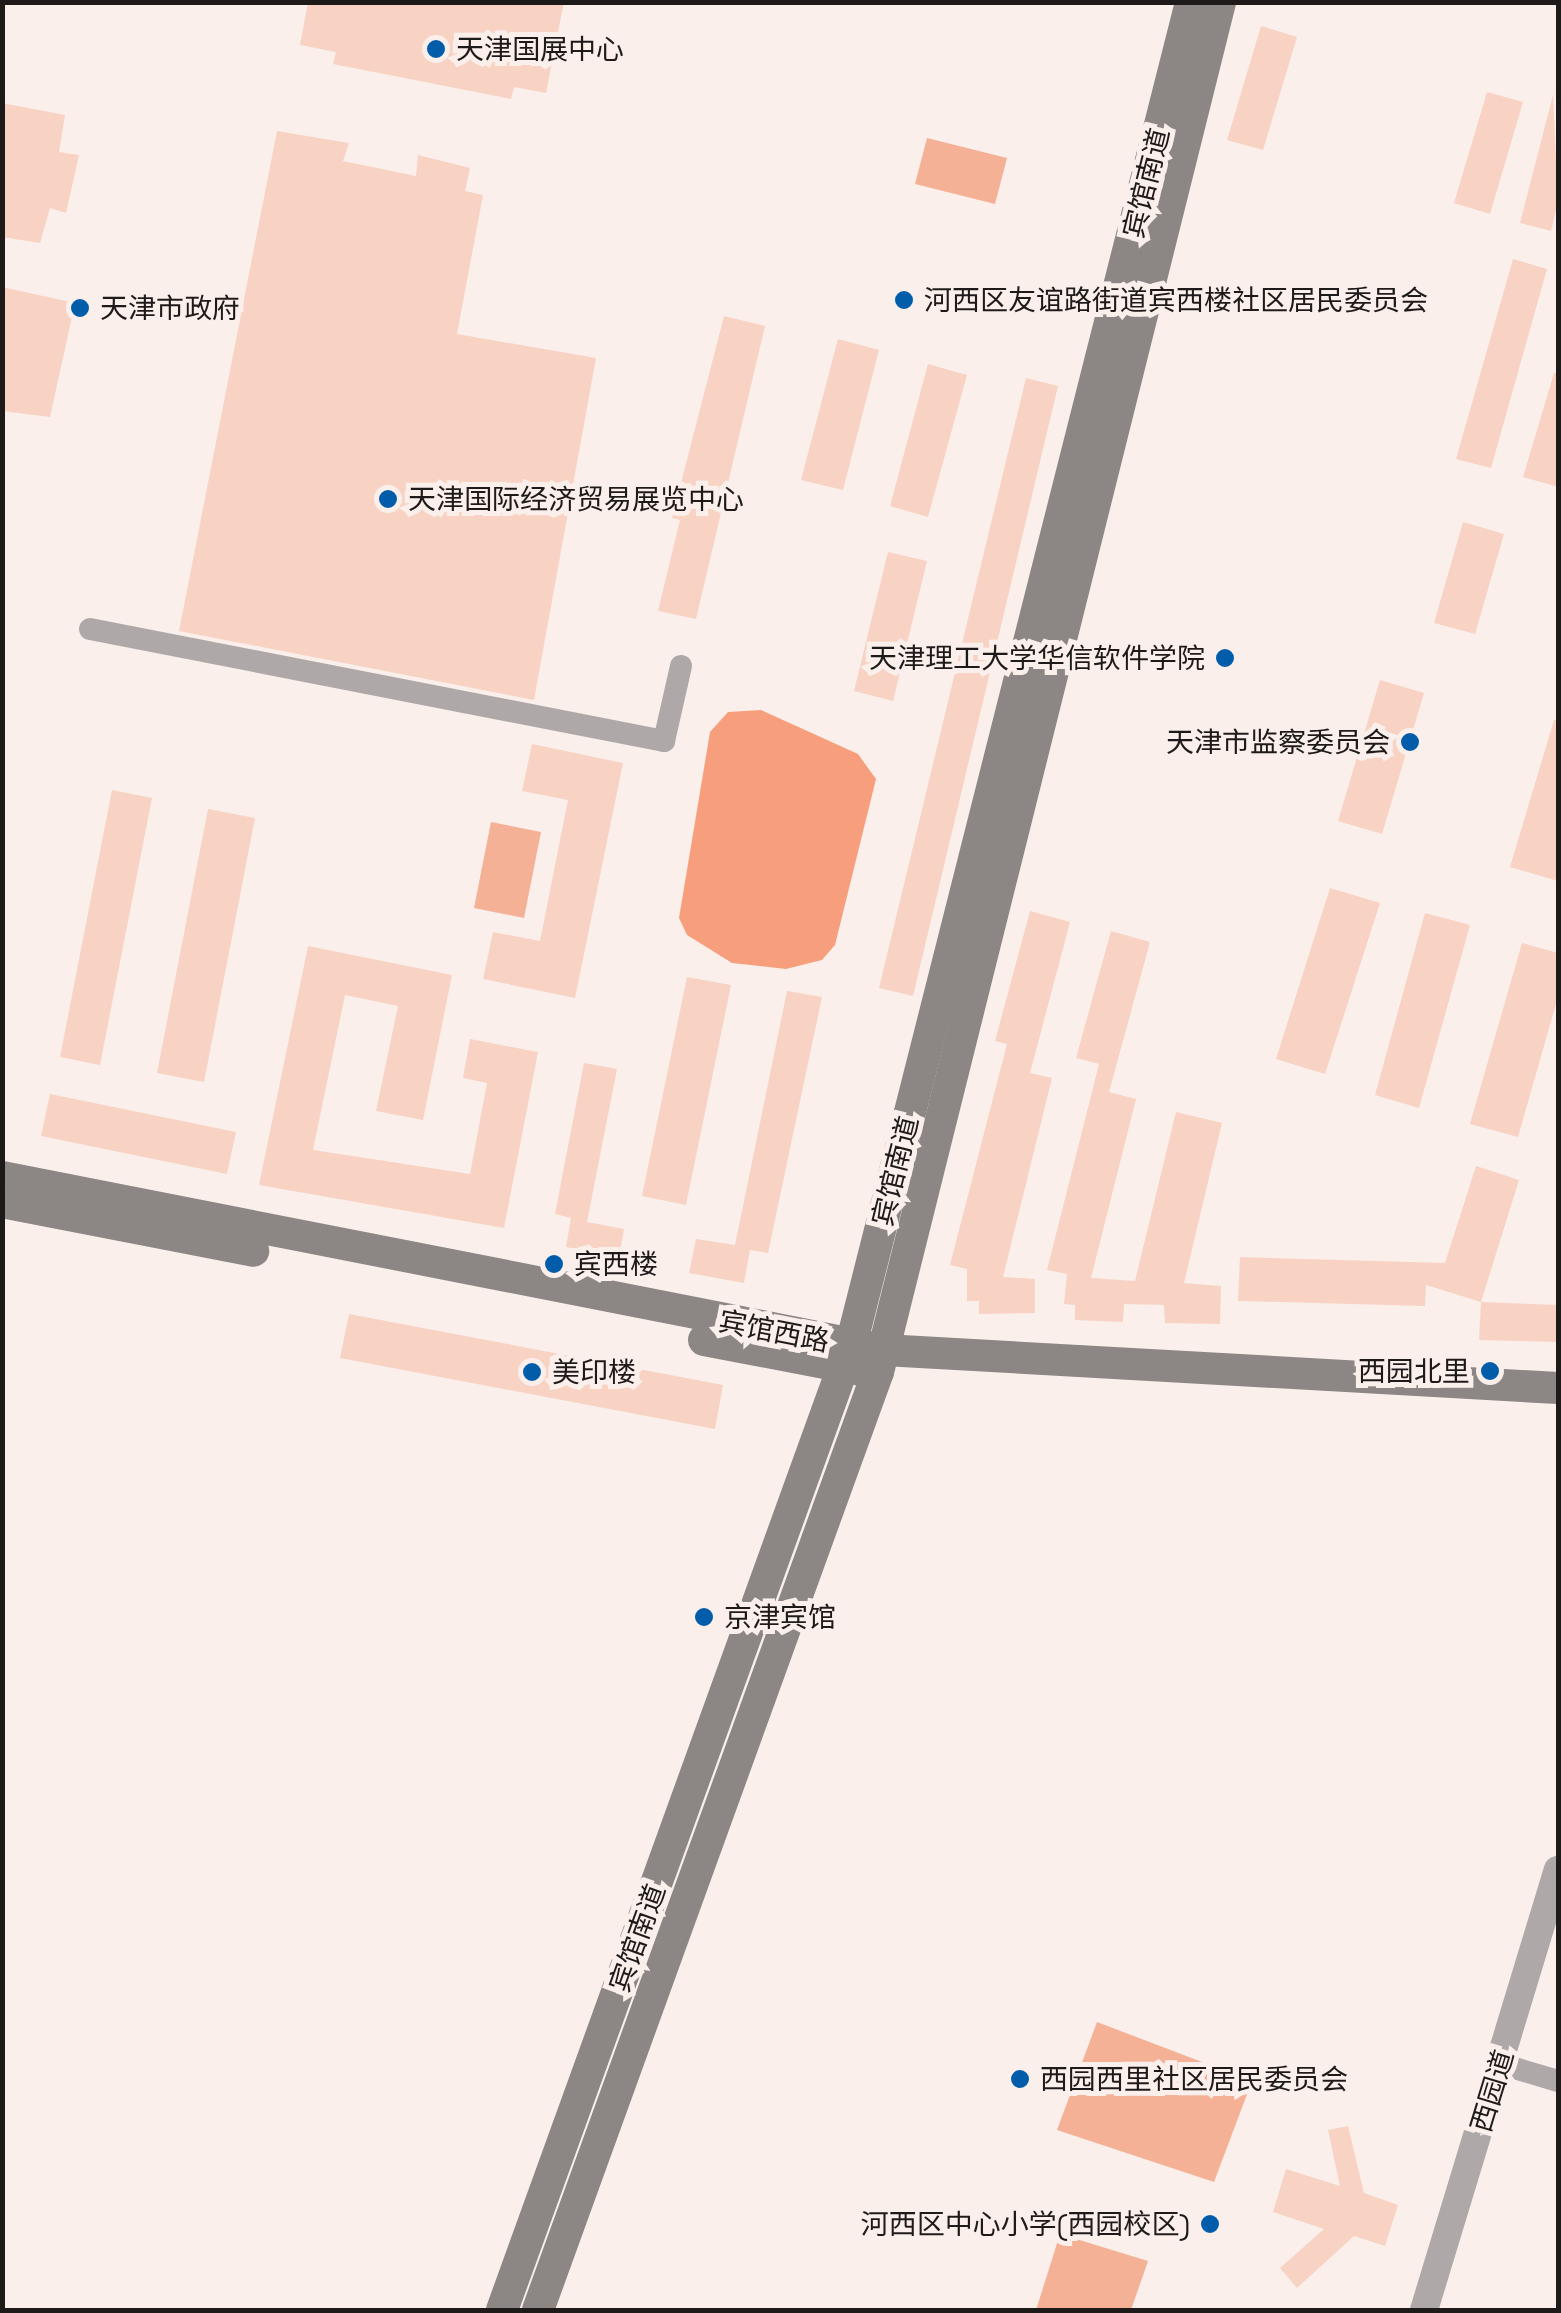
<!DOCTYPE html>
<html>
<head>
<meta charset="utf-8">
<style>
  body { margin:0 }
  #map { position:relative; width:1561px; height:2313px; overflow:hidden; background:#faefeb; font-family:"Space Grotesk","Noto Sans SC",sans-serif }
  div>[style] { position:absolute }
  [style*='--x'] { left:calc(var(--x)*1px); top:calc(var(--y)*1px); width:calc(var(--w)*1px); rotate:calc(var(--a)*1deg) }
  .green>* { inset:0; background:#f5b196 }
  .water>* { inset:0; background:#f79f7c }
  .building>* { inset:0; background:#f8d3c4 }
  .minor>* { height:22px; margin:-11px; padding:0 11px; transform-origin:11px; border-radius:11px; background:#aea9a8 }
  .tertiary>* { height:28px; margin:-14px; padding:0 14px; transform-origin:14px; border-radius:14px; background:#aea9a8 }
  .secondary>* { height:32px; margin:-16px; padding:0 16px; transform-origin:16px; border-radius:16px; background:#8c8684 }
  .dots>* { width:28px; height:28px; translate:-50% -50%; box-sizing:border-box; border:5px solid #faefeb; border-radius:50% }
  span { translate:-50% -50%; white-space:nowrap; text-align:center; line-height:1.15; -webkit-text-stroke:10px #faefeb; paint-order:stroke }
  .poi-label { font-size:28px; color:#1d1a19 }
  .left { translate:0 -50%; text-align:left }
  .right { translate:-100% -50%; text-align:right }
  .street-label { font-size:28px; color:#1d1a19 }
  .frame { position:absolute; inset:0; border:5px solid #1d1a19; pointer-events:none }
</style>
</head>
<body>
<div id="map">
  <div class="green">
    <div style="clip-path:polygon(927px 138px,1007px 158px,995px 204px,915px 184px)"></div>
    <div style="clip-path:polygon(491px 822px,541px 832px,524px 918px,474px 908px)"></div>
    <div style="clip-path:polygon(1097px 2022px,1252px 2081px,1214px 2182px,1057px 2130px)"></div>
    <div style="clip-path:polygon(1060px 2234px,1148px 2261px,1131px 2310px,1036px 2310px)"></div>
  </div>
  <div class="water">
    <div style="clip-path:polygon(761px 710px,858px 754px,876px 779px,835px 945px,822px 960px,786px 969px,732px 963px,687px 935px,679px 918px,710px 732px,728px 712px)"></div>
  </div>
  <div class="building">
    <div style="clip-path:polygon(308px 2px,564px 2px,546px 93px,514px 87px,511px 99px,333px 64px,336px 52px,300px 45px)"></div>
    <div style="clip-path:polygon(1261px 26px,1297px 37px,1263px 150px,1227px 140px)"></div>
    <div style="clip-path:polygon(1487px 92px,1523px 102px,1490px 214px,1454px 203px)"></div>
    <div style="clip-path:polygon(1553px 95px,1558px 202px,1551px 231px,1520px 223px)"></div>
    <div style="clip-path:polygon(2px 103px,65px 115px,59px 152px,79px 155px,66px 213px,50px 208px,40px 243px,2px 237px)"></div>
    <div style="clip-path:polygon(277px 131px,349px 143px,343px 161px,416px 176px,418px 155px,470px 168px,465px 191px,483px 195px,457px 334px,596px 358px,534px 700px,179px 631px)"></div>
    <div style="clip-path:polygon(1513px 259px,1547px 269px,1491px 468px,1456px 459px)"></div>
    <div style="clip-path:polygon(2px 287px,75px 303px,50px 417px,2px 411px)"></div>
    <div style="clip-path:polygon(724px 316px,765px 326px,696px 619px,658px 611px,680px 520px,672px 518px)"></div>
    <div style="clip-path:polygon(838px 339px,879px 350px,843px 490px,801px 480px)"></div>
    <div style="clip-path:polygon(928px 364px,967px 375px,928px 517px,890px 506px)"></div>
    <div style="clip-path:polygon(1554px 373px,1558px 373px,1558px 487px,1523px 477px)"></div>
    <div style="clip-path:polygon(1026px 378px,1058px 386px,913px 996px,879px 988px)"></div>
    <div style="clip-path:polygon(1463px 522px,1504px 534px,1475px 634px,1434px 623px)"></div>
    <div style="clip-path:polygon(888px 552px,927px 561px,893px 701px,854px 691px)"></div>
    <div style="clip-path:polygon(1380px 680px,1424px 693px,1382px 834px,1338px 821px)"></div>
    <div style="clip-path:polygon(1554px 720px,1558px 721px,1558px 881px,1510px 867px)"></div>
    <div style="clip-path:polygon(532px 744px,623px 763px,575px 998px,483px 979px,493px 932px,540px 941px,568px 800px,522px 791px)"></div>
    <div style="clip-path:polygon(112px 790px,152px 798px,100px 1065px,60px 1057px)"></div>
    <div style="clip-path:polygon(208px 809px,255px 818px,204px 1082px,157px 1073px)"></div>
    <div style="clip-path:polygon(1330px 888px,1380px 903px,1325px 1074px,1276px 1059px)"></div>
    <div style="clip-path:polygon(1030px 911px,1070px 922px,1030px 1073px,1052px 1078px,1003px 1277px,1035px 1279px,1035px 1313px,979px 1314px,979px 1301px,967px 1301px,967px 1269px,950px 1265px,1007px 1044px,995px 1041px)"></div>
    <div style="clip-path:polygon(1425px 913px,1470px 925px,1419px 1108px,1375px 1095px)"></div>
    <div style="clip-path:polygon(1111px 931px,1150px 942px,1109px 1092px,1136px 1099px,1091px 1278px,1135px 1281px,1176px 1112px,1222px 1123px,1184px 1283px,1221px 1286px,1220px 1324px,1165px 1323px,1164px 1305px,1124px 1304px,1123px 1322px,1075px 1320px,1075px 1305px,1064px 1304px,1067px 1274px,1047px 1270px,1099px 1064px,1076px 1058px)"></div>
    <div style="clip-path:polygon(1522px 943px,1558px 953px,1558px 997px,1518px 1137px,1470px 1124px)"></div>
    <div style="clip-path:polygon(308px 946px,452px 975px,423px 1120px,376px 1111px,398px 1006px,345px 995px,313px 1150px,470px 1174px,487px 1083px,463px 1078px,470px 1039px,538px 1052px,504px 1228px,259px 1185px)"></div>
    <div style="clip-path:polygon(687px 977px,731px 985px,686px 1205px,642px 1196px)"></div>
    <div style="clip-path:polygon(787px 991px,822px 997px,768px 1253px,750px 1250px,744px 1283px,689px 1273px,696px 1239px,735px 1245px)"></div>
    <div style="clip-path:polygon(584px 1063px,617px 1069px,587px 1222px,624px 1229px,619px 1257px,566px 1247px,571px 1218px,555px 1214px)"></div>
    <div style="clip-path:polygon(50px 1094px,236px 1132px,227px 1174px,41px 1136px)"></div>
    <div style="clip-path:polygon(1476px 1166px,1519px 1180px,1481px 1302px,1426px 1285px,1425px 1306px,1238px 1301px,1240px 1257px,1445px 1263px)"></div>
    <div style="clip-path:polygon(1481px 1302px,1558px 1305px,1558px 1342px,1479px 1340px)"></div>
    <div style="clip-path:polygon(349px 1314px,723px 1385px,715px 1429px,340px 1358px)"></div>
    <div style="clip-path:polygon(1348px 2126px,1364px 2193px,1398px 2205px,1385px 2246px,1354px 2236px,1297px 2288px,1280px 2268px,1324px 2229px,1273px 2212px,1286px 2169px,1340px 2186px,1328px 2130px)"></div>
  </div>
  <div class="minor">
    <div style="--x:90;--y:629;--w:585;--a:11.04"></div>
    <div style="--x:664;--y:741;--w:77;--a:-77.2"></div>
    <div style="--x:1501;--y:2064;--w:59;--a:16.6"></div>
  </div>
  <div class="tertiary">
    <div style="--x:1424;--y:2310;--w:460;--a:-73.1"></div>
  </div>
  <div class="secondary">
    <div style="--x:2;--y:1177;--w:899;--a:11.1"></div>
    <div style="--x:884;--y:1350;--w:675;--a:3.23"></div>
    <div style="--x:2;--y:1202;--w:256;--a:11"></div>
    <div style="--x:704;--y:1340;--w:161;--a:10.8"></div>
    <div style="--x:502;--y:2310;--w:1026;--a:-70.12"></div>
    <div style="--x:851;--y:1345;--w:1385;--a:-75.79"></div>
    <div style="--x:538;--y:2310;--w:998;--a:-70.08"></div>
    <div style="--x:878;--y:1372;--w:1412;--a:-75.98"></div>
  </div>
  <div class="dots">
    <div style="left:436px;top:49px;background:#015daa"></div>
    <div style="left:904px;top:300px;background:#015daa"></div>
    <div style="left:80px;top:308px;background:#015daa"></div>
    <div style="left:388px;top:499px;background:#015daa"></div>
    <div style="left:1225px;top:658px;background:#015daa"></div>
    <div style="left:1410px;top:742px;background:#015daa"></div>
    <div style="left:554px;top:1264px;background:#015daa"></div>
    <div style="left:1490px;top:1371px;background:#015daa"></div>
    <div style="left:532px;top:1372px;background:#015daa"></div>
    <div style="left:704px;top:1617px;background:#015daa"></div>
    <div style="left:1020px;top:2079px;background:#015daa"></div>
    <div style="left:1210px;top:2224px;background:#015daa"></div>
  </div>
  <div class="poi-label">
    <span class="left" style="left:456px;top:49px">天津国展中心</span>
    <span class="left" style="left:924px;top:300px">河西区友谊路街道宾西楼社区居民委员会</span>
    <span class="left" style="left:100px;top:308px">天津市政府</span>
    <span class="left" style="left:408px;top:499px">天津国际经济贸易展览中心</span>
    <span class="right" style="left:1205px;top:658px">天津理工大学华信软件学院</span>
    <span class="right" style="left:1390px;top:742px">天津市监察委员会</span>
    <span class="left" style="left:574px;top:1264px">宾西楼</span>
    <span class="right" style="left:1470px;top:1371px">西园北里</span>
    <span class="left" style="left:552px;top:1372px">美印楼</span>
    <span class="left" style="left:724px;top:1617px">京津宾馆</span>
    <span class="left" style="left:1040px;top:2079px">西园西里社区居民委员会</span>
    <span class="right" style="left:1190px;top:2224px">河西区中心小学(西园校区)</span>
  </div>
  <div class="street-label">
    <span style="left:1146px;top:183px;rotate:-76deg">宾馆南道</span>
    <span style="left:895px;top:1171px;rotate:-76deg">宾馆南道</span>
    <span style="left:774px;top:1331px;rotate:11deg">宾馆西路</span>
    <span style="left:637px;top:1938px;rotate:-70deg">宾馆南道</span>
    <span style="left:1492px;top:2091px;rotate:-73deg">西园道</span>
  </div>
  <div class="frame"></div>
</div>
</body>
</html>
